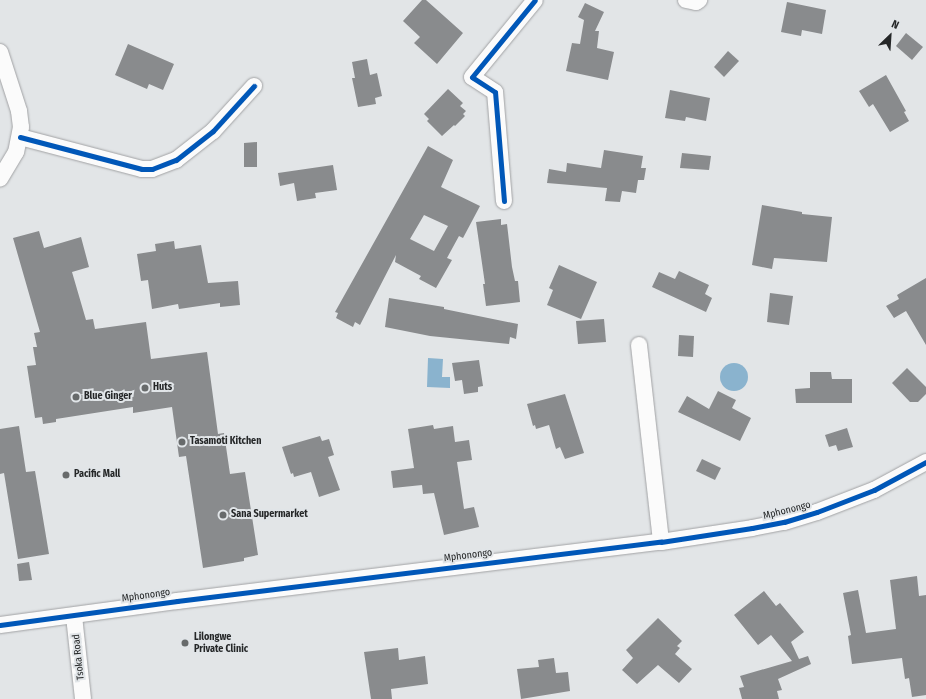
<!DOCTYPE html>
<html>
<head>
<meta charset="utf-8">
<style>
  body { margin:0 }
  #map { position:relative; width:926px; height:699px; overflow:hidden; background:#e2e5e7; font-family:"Fira Sans Condensed",sans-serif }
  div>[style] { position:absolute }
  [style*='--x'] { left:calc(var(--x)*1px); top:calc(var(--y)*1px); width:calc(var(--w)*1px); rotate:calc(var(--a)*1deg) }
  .water>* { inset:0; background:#8ab3ce }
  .round { border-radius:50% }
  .building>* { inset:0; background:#898b8d }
  .roads { filter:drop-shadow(0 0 1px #a1a2a4) drop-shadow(0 0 1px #a1a2a4) }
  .minor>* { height:16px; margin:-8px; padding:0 8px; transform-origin:8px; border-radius:8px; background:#fbfbfb }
  .cycleway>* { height:5px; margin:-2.5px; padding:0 2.5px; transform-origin:2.5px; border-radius:2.5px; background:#0057b8 }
  .dots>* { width:11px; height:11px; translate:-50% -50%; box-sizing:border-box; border:2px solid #e1e5e8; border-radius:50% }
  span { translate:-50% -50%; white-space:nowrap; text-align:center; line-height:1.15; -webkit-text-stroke:4px #e1e5e8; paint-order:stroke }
  .poi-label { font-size:10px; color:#252728; font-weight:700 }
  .left { translate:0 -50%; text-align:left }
  .street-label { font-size:10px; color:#252728 }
  .north { position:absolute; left:870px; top:16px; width:40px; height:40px; -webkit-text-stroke:3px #e1e5e8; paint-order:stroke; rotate:25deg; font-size:11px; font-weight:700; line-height:16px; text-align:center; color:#252728 }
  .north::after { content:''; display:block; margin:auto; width:14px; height:18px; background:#252728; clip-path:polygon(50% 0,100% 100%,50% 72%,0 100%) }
</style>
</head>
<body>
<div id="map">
  <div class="water">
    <div style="clip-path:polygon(428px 358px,443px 359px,442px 377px,450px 377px,450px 388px,427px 387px)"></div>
    <div class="round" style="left:720px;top:363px;width:28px;height:28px"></div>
  </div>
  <div class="building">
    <div style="clip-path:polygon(422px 0,426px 0,463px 33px,437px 64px,414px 43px,420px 37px,403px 21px)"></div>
    <div style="clip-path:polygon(787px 2px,826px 10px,822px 34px,802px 30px,801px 36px,781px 32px)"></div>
    <div style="clip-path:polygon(585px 3px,604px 12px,595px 31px,599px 31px,597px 48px,614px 52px,608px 80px,566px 71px,572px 43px,580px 44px,584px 20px,578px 17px)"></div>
    <div style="clip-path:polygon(906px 33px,923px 47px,912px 60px,896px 46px)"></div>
    <div style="clip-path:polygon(128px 44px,174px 64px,163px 90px,149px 84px,147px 89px,115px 75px)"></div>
    <div style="clip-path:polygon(728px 51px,739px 61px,724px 77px,714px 67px)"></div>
    <div style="clip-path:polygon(367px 59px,370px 75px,377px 73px,382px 96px,375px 98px,376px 104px,358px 107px,352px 78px,355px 78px,352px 62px)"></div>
    <div style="clip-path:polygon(886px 75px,906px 111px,904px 112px,909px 121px,890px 132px,873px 104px,869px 107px,859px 91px)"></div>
    <div style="clip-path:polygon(448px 89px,463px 103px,460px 106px,466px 111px,463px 114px,465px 116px,455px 126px,454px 125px,442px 136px,427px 121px,429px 119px,424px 114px)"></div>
    <div style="clip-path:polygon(670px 90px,710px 98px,706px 121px,686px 117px,685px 121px,665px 118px)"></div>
    <div style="clip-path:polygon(257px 142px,257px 167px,244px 167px,244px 143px)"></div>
    <div style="clip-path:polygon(evenodd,428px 146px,453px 160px,441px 187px,480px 206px,463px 238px,459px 236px,447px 258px,452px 260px,436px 288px,419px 279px,421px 276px,395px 262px,396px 255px,360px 325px,355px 322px,353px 327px,336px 318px,338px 313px,335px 312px,428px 146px,424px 215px,448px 226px,434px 251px,410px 239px,424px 215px)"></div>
    <div style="clip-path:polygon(604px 150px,643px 156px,641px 168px,646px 168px,644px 180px,638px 180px,636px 193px,622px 191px,620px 202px,605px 201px,607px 188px,547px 183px,549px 169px,566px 172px,567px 163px,601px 168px)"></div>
    <div style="clip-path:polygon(682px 153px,711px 156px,709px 170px,680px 168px)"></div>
    <div style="clip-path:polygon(333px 165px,337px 190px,315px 193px,316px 198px,297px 201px,294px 183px,280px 186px,278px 173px)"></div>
    <div style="clip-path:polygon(762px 205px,802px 212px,802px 214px,832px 217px,827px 262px,774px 258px,772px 269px,752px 265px)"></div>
    <div style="clip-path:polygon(501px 219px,501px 225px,507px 224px,512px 267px,515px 281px,518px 281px,520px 302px,486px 306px,483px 284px,485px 284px,476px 222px)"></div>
    <div style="clip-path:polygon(39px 231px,44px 248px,81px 237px,89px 267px,72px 272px,86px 320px,93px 319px,95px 329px,146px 322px,151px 359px,207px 352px,218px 434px,224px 433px,230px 474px,245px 472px,258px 555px,244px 558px,244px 561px,203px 568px,186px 456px,179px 457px,172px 407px,133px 413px,133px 407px,56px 419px,56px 422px,43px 424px,42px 417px,35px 418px,27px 366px,36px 365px,33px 347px,37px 347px,34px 333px,40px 332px,13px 238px)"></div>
    <div style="clip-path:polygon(174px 241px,175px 249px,201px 245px,208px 283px,238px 281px,240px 305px,220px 307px,220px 303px,179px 309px,178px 304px,152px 309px,148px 280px,141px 281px,137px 254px,156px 251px,155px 244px)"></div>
    <div style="clip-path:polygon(559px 265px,597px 282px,581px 319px,547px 305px,553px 290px,549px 288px)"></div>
    <div style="clip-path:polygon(679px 271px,709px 285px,705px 294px,712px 298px,706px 312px,652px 287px,659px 272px,675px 279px)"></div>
    <div style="clip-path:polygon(926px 278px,926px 345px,906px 311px,894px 318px,886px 306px,899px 299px,897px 295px)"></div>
    <div style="clip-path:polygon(770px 293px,793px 296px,789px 325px,767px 322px)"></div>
    <div style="clip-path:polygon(389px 298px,444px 307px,444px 309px,518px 324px,516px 339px,510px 337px,509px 344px,430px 336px,385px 327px)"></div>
    <div style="clip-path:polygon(604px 319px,606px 342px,578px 344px,576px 321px)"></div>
    <div style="clip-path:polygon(679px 335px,694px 336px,693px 357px,678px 356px)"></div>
    <div style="clip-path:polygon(479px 360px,483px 386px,478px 387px,478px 392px,464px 394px,462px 380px,455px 381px,452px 363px)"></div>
    <div style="clip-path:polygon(907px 368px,926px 387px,926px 394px,918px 402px,910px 402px,892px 383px)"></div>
    <div style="clip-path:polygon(810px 372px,831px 372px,832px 379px,852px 379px,852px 403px,796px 403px,795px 389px,810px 388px)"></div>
    <div style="clip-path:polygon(718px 391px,736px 400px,732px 408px,751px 418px,740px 441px,678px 412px,687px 396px,709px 409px)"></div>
    <div style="clip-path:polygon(565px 394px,584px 453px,565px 459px,560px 447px,556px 449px,549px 425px,536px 429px,535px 425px,533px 426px,527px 404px)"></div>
    <div style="clip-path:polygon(433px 425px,434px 429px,453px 426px,455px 442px,469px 440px,472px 460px,457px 462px,464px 509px,474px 507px,479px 527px,444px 535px,434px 493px,423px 494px,422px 485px,393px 488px,391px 471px,414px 468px,408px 429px)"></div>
    <div style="clip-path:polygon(19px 426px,26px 472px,35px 471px,49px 554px,18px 559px,4px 473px,0 474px,0 429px)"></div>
    <div style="clip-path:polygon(847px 428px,853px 447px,838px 451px,836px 445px,829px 447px,825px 435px)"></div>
    <div style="clip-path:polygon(320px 436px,322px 441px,329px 439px,334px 455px,328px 457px,340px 490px,319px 497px,311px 472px,294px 477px,293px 473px,291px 474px,282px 447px)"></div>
    <div style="clip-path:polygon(702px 459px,721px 468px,715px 480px,696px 471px)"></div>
    <div style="clip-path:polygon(29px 562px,32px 580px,19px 581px,17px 564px)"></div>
    <div style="clip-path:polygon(917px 576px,919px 596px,926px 595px,926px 695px,912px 697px,909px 678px,905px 679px,902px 658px,852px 664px,848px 636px,851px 635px,843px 593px,858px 590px,866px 633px,896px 629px,890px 580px)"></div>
    <div style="clip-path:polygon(764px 591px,776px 606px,780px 603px,804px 632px,791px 642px,799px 659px,808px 656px,811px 664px,778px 679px,782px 690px,777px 691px,779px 699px,742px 699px,739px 688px,744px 687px,740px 676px,792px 661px,771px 635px,758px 645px,734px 615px)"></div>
    <div style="clip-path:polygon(658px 618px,682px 641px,677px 646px,680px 648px,675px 654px,692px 669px,679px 683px,658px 665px,637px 684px,622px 670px,633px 658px,626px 650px)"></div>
    <div style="clip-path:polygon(398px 648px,399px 660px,425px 656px,428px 684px,391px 689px,392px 699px,371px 699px,364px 652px)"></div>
    <div style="clip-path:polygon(554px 658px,556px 673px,568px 672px,570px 691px,521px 699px,517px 669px,539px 667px,538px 660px)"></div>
  </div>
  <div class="roads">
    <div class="minor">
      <div style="--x:686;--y:0;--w:10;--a:11"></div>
      <div style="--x:696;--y:2;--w:4;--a:-34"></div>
      <div style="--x:0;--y:52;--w:62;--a:72.1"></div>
      <div style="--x:19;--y:111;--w:16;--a:83"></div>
      <div style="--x:21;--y:127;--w:25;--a:101"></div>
      <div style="--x:16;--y:152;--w:31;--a:121"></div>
      <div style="--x:20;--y:137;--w:126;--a:14.7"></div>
      <div style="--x:142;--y:169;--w:10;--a:0"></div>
      <div style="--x:152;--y:169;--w:26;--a:-21"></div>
      <div style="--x:176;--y:160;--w:47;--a:-38.1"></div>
      <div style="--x:213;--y:131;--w:61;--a:-47.7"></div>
      <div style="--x:504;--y:201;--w:109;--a:-94.7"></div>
      <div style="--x:495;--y:92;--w:27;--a:-147"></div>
      <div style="--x:472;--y:77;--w:99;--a:-50.7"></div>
      <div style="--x:639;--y:345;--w:198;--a:83.6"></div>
      <div style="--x:74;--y:616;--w:83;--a:83.8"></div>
      <div style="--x:0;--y:625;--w:179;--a:-7.7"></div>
      <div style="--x:177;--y:601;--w:488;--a:-7"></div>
      <div style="--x:661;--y:542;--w:92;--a:-8.7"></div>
      <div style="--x:752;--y:528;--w:33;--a:-11"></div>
      <div style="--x:784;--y:522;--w:34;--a:-17"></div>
      <div style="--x:817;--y:512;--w:61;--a:-21.1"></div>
      <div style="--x:874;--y:490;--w:59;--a:-28.3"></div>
    </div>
  </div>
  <div class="cycleway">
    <div style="--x:20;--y:137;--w:126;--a:14.7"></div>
    <div style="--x:142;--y:169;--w:10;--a:0"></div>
    <div style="--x:152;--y:169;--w:26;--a:-21"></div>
    <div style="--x:176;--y:160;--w:47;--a:-38.1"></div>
    <div style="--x:213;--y:131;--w:61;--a:-47.7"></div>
    <div style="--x:504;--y:201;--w:109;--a:-94.7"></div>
    <div style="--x:495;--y:92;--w:27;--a:-147"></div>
    <div style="--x:472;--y:77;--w:99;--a:-50.7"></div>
    <div style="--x:0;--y:625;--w:179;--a:-7.7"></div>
    <div style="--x:177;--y:601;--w:488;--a:-7"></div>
    <div style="--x:661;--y:542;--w:92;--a:-8.7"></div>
    <div style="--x:752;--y:528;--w:33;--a:-11"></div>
    <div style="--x:784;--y:522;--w:34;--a:-17"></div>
    <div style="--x:817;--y:512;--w:61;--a:-21.1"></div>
    <div style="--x:874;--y:490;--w:59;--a:-28.3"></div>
  </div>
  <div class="dots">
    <div style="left:145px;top:388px;background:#676a6b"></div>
    <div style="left:76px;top:397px;background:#676a6b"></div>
    <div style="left:182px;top:442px;background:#676a6b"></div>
    <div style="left:66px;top:475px;background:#676a6b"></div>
    <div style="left:223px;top:515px;background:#676a6b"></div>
    <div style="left:185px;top:643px;background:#676a6b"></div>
  </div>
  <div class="poi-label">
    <span class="left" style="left:153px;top:388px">Huts</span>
    <span class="left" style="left:84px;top:397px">Blue Ginger</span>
    <span class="left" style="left:190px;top:442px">Tasamoti Kitchen</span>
    <span class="left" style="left:74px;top:475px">Pacific Mall</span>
    <span class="left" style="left:231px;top:515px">Sana Supermarket</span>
    <span class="left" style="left:194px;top:643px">Lilongwe<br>Private Clinic</span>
  </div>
  <div class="street-label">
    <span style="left:787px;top:511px;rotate:-14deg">Mphonongo</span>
    <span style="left:468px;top:556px;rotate:-7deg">Mphonongo</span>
    <span style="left:146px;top:596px;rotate:-8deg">Mphonongo</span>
    <span style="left:79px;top:657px;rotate:-96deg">Tsoka Road</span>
  </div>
  <div class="north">N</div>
</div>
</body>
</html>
